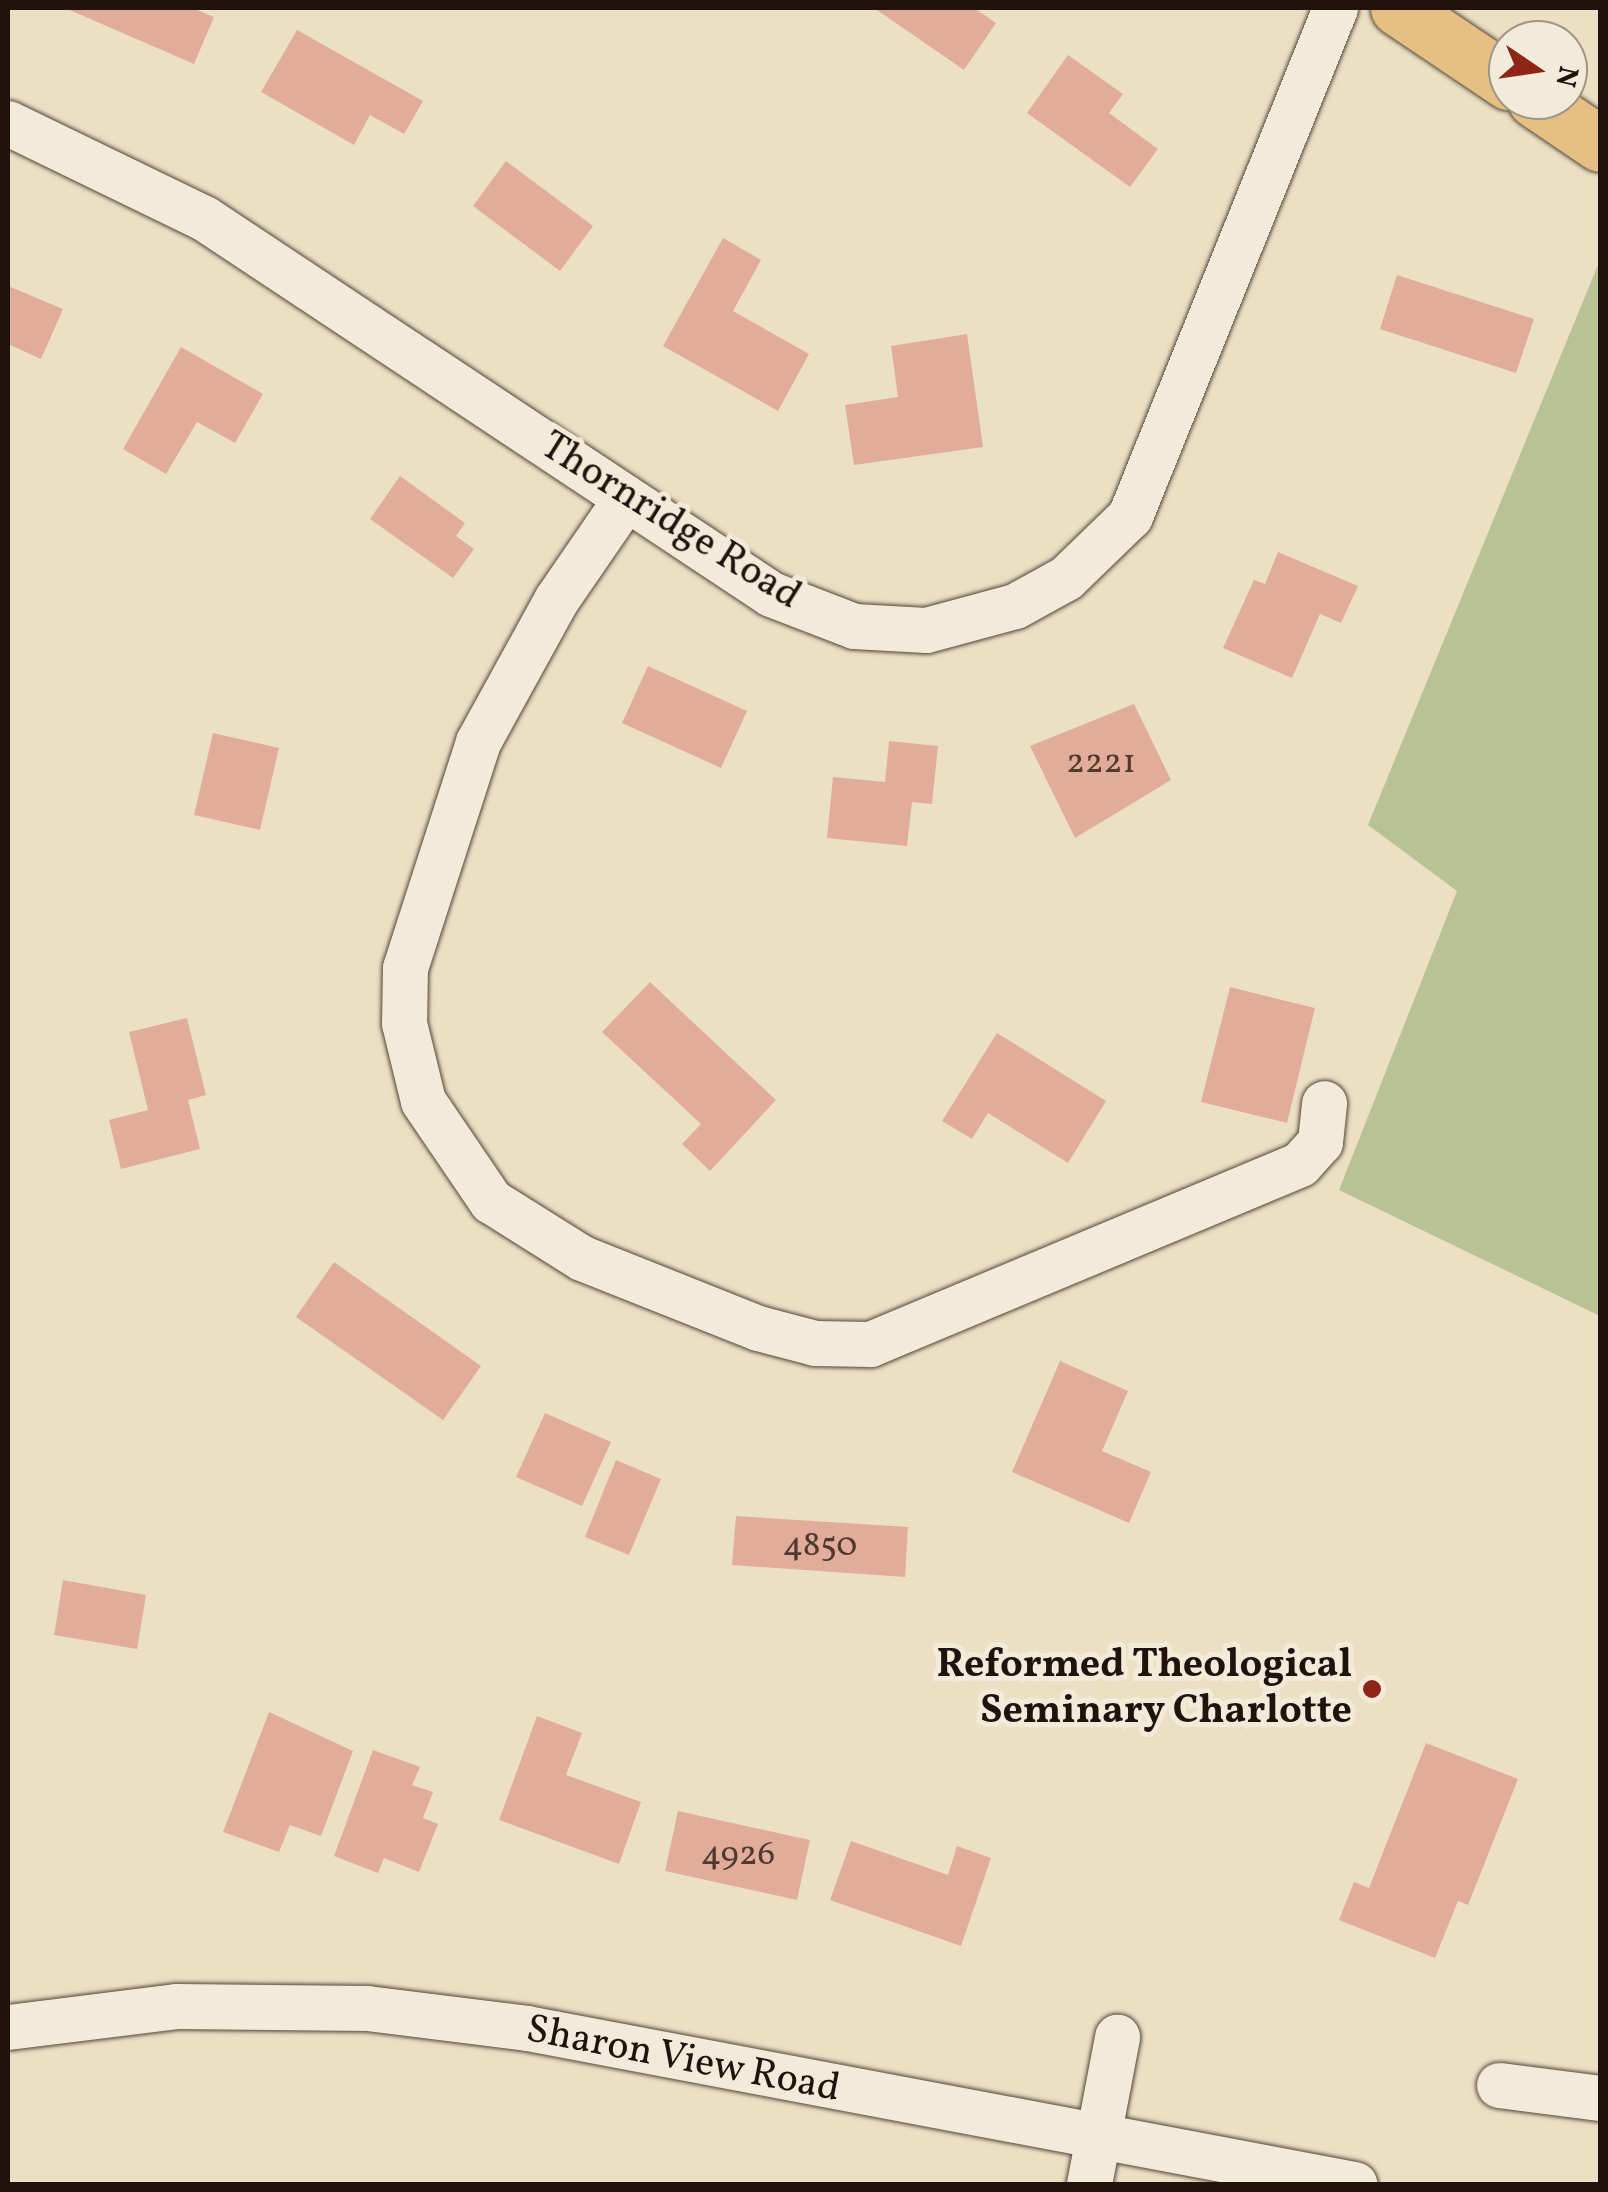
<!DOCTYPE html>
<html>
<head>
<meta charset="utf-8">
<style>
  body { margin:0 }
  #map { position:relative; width:1608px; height:2192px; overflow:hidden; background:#ece0c4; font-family:Vollkorn,serif }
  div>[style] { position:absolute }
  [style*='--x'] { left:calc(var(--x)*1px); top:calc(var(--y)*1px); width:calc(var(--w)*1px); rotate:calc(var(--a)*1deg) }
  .green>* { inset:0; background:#b8c294 }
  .building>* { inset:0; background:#e1ad9a }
  .roads { filter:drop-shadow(0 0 2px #53463b) drop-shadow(0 0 2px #53463b) }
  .minor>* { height:45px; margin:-22.5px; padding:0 22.5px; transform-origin:22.5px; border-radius:22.5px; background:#f3ebd9 }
  .major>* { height:55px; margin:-27.5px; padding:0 27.5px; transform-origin:27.5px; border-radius:27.5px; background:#e6c082 }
  .dots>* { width:28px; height:28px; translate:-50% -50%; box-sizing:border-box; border:5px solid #f3ebd9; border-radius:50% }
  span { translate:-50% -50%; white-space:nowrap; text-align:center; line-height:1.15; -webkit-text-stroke:10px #f3ebd9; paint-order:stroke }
  .number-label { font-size:35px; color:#503a30 }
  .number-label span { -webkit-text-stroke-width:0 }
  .street-label { font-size:40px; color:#20130d }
  .poi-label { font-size:40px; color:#20130d; font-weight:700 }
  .right { translate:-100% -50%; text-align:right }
  .frame { position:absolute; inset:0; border:10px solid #20130d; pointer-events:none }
  .north { position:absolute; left:1488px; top:20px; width:100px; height:100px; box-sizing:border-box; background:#f3ebd9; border:2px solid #9f9587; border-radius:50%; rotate:103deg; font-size:28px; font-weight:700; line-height:40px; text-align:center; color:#20130d }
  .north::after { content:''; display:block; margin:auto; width:35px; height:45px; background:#8f2418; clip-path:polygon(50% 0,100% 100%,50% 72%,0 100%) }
</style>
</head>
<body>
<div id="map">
  <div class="green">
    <div style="clip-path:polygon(1600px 260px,1600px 1316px,1339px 1190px,1457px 891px,1368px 825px)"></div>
  </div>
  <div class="building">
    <div style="clip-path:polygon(65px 8px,192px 8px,214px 17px,194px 64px)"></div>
    <div style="clip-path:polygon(874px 8px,974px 8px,996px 23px,964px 70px)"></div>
    <div style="clip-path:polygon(297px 30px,423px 101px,404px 134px,370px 115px,354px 145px,261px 92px)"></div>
    <div style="clip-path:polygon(1068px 55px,1123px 94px,1109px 113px,1158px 149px,1130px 187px,1027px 113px)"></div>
    <div style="clip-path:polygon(506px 161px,593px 226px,560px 271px,473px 206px)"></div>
    <div style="clip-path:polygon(723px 238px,761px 260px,733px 311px,809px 354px,778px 411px,663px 346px)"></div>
    <div style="clip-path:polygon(1397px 275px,1534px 319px,1516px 373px,1380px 329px)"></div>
    <div style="clip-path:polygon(8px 286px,63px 309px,41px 359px,8px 344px)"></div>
    <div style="clip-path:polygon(967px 334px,983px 447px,854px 465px,845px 405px,898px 397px,891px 346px)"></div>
    <div style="clip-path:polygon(181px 347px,263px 394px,235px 443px,197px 422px,166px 474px,123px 449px)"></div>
    <div style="clip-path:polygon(400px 476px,465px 523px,456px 536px,474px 549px,453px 578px,370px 519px)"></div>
    <div style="clip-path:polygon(1278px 552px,1358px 586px,1341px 623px,1320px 614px,1292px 678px,1223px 648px,1254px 580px,1265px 584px)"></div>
    <div style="clip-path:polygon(648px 666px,747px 711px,721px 768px,622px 723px)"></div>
    <div style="clip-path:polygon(1134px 704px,1171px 780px,1075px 838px,1030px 746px)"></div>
    <div style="clip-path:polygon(213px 733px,279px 748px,260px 830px,194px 815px)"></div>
    <div style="clip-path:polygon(889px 741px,938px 746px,932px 804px,912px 802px,907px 846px,827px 838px,833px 777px,885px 782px)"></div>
    <div style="clip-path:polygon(650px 982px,776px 1100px,710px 1171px,682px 1144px,701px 1124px,602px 1032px)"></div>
    <div style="clip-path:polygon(1230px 987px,1315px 1008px,1287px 1123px,1201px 1102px)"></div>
    <div style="clip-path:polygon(187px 1018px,206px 1095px,188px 1100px,200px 1149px,121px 1169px,109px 1120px,148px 1110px,129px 1032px)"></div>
    <div style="clip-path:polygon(997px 1033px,1106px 1101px,1068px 1163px,988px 1113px,972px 1139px,942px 1121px)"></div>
    <div style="clip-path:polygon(334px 1262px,481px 1366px,443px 1420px,296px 1317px)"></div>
    <div style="clip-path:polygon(1060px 1361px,1128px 1391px,1102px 1451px,1151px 1472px,1129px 1523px,1012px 1472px)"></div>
    <div style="clip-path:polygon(545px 1413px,611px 1442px,582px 1506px,516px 1477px)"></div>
    <div style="clip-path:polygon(616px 1460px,661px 1479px,629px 1555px,585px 1537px)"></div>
    <div style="clip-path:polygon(736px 1516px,908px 1527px,905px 1577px,732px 1565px)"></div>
    <div style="clip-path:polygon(63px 1580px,146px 1595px,137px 1649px,54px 1635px)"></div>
    <div style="clip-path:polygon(269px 1712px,353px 1751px,321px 1836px,290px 1825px,279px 1852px,223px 1832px)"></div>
    <div style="clip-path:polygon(537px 1716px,582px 1733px,566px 1775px,641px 1802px,619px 1864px,499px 1820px)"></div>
    <div style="clip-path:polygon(1426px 1743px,1518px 1779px,1468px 1905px,1458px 1901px,1435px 1958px,1339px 1920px,1354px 1882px,1369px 1888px)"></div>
    <div style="clip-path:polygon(373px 1750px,420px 1767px,412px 1785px,433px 1792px,423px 1818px,438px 1824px,419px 1872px,384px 1858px,378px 1873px,334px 1856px)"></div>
    <div style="clip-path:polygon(678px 1811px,810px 1840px,797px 1900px,665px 1871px)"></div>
    <div style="clip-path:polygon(851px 1841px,948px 1875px,957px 1846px,991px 1858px,961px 1946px,830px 1900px)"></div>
  </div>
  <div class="roads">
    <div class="minor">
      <div style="--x:8;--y:123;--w:218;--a:25.9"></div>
      <div style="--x:204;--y:218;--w:680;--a:33.55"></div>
      <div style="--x:771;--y:594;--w:89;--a:21.1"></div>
      <div style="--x:854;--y:626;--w:72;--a:3.2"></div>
      <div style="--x:926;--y:630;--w:92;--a:-15.1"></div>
      <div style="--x:1015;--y:606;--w:58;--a:-28.8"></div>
      <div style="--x:1066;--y:578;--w:89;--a:-44.1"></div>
      <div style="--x:1130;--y:516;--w:548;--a:-68.02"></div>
      <div style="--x:626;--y:498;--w:124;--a:124.5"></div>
      <div style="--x:556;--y:600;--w:162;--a:118.8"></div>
      <div style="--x:478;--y:742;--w:237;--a:107.9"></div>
      <div style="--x:405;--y:968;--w:55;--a:91"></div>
      <div style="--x:404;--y:1023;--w:80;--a:76.3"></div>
      <div style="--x:423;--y:1101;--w:121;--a:55.8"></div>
      <div style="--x:491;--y:1201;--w:107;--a:32.1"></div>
      <div style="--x:582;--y:1258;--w:189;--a:21.7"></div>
      <div style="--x:758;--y:1328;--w:59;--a:14.7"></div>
      <div style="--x:815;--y:1343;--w:55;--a:1"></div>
      <div style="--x:870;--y:1344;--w:466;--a:-22.7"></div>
      <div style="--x:1300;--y:1164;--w:30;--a:-48"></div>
      <div style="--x:1320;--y:1142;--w:39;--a:-84"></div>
      <div style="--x:8;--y:2027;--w:169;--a:-7.1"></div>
      <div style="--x:176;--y:2006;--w:191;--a:0.6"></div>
      <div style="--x:367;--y:2008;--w:161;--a:7.1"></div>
      <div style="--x:527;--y:2028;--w:842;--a:10.68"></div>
      <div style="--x:1499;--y:2085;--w:102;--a:7.3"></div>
      <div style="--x:1089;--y:2184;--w:150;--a:-79.2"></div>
    </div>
    <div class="major">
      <div style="--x:1398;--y:8;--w:133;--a:33.9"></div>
      <div style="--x:1535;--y:100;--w:78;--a:34.1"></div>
    </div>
  </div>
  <div class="dots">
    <div style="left:1372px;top:1689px;background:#8f2418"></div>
  </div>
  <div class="number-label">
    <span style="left:1101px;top:763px">2221</span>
    <span style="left:820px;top:1546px">4850</span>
    <span style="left:738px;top:1855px">4926</span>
  </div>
  <div class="street-label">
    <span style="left:670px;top:522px;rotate:32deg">Thornridge Road</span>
    <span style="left:683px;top:2060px;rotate:11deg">Sharon View Road</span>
  </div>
  <div class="poi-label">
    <span class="right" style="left:1352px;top:1689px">Reformed Theological<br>Seminary Charlotte</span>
  </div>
  <div class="frame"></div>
  <div class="north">N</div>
</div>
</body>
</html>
